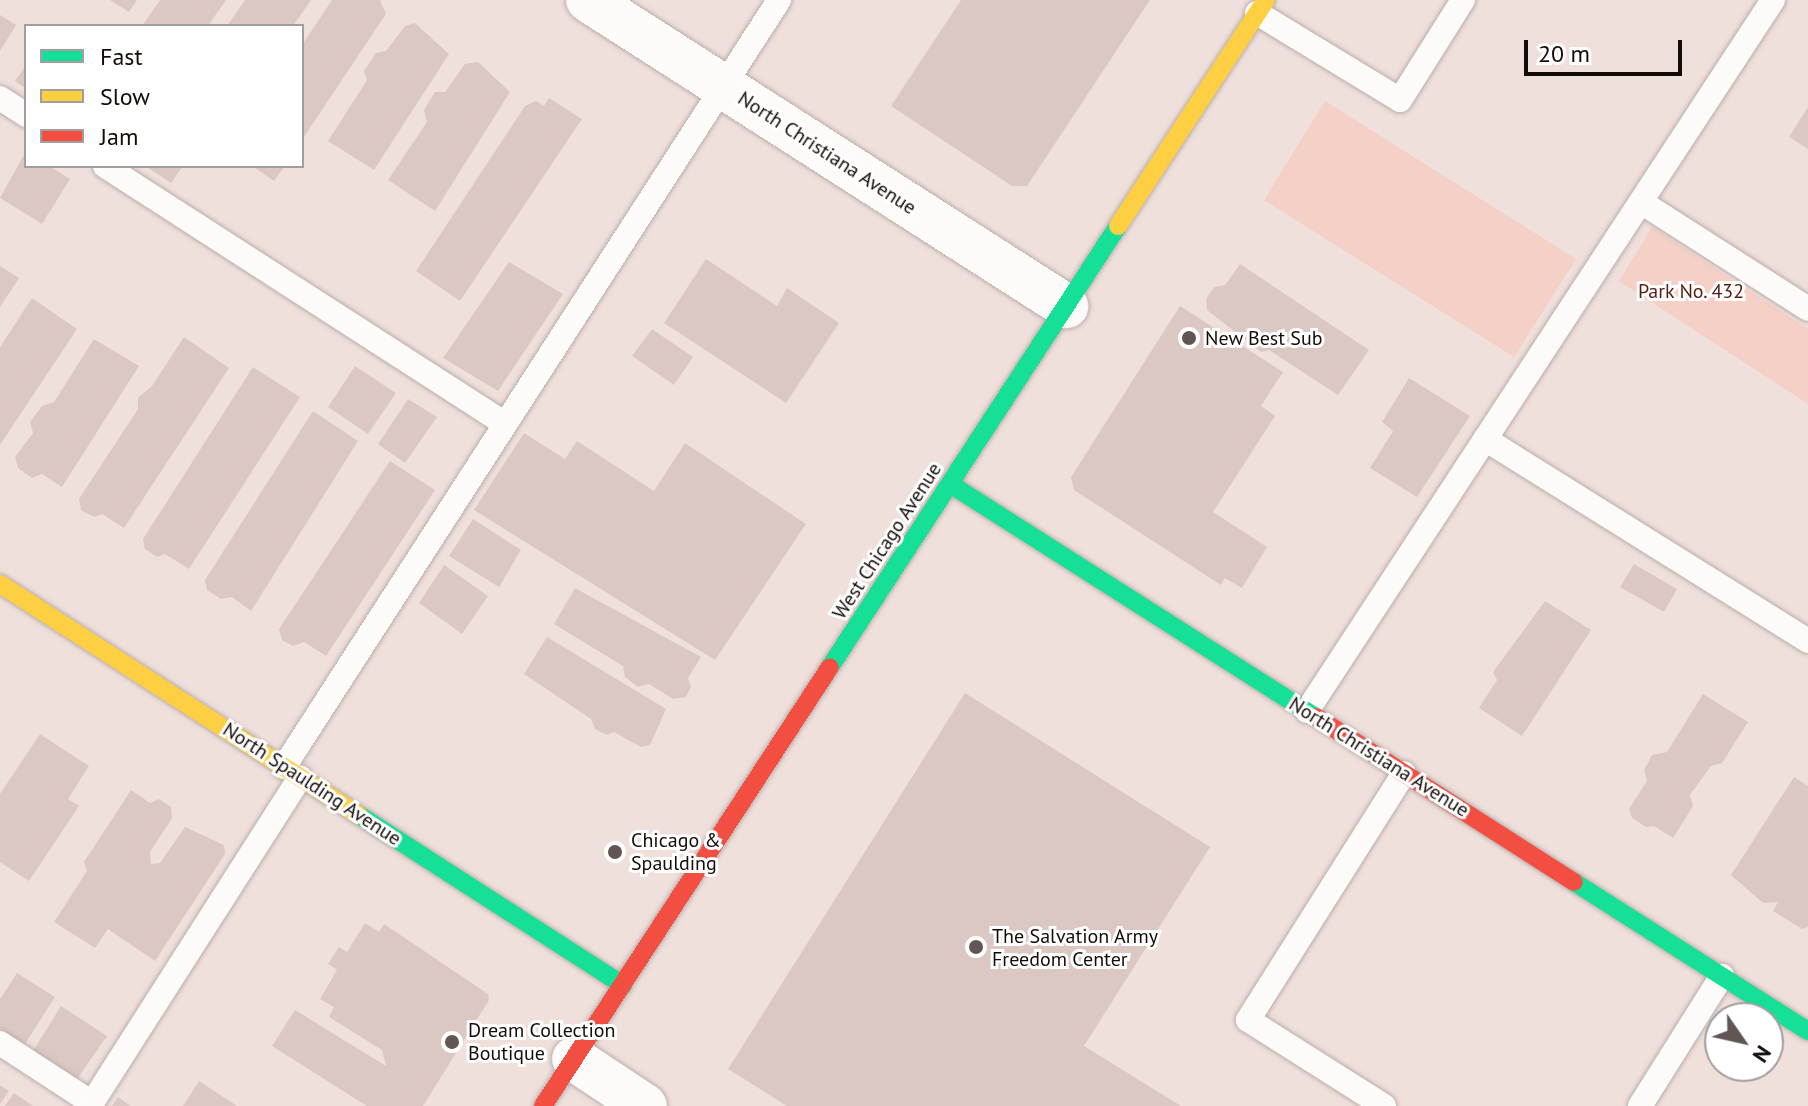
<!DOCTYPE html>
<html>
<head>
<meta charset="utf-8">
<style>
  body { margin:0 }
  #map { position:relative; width:1808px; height:1106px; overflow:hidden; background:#f0e0dc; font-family:"PT Sans",sans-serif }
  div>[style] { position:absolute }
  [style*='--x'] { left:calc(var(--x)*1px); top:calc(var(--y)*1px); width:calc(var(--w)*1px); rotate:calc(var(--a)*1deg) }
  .green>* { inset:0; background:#f4d0c6 }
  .building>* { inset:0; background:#dcc8c2 }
  .roads { filter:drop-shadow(0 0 2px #baaeaa) drop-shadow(0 0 2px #baaeaa) }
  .lane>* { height:24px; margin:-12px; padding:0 12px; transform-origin:12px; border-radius:12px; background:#fdfafa }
  .street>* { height:44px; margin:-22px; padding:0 22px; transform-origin:22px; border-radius:22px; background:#fdfafa }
  .fast>* { height:18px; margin:-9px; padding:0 9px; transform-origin:9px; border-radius:9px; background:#16e098 }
  .slow>* { height:18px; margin:-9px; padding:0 9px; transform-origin:9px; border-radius:9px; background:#ffcf43 }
  .jam>* { height:18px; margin:-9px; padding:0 9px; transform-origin:9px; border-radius:9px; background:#f24e42 }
  .dots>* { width:22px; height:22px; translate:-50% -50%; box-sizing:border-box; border:4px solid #fff; border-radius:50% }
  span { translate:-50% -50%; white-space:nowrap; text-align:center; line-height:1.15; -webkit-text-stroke:6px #fff; paint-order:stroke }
  .street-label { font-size:20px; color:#140c09 }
  .park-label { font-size:20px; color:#551e0f }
  .poi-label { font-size:20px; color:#140c09 }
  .left { translate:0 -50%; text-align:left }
  .legend { position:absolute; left:24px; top:24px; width:280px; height:144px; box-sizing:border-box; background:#fff; border:2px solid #a19e9d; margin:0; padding:10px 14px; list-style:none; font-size:24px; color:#140c09 }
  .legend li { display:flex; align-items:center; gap:16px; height:40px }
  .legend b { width:40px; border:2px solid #a19e9d }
  .north { position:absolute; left:1704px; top:1002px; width:80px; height:80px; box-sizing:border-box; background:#fff; border:2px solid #a19e9d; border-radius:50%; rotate:124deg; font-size:22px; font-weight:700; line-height:32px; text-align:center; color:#140c09 }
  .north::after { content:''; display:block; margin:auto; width:28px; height:36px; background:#615653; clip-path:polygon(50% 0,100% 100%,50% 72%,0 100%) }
  .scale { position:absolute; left:1524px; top:40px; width:158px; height:36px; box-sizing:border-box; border:4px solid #140c09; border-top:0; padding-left:10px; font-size:24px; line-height:28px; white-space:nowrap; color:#140c09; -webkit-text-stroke:6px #fff; paint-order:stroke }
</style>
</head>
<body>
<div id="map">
  <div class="green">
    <div style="clip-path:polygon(1325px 101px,1576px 259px,1514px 357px,1264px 200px)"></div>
    <div style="clip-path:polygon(1652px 227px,1808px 329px,1808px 404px,1619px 281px)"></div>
  </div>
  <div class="building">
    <div style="clip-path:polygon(110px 0,137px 0,129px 12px)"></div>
    <div style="clip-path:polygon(160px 0,226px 0,208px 26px,142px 26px)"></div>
    <div style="clip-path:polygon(245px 0,311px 0,293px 26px,227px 26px)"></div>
    <div style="clip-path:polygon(332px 0,380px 0,386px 14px,302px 140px,302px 45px)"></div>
    <div style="clip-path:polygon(961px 0,1150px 0,1027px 186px,1012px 186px,891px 106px)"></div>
    <div style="clip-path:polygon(0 15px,16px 25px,0 51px)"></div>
    <div style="clip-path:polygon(415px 23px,449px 54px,374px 170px,328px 141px,367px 80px,364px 71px,376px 53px,386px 51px,405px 26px)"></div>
    <div style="clip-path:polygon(478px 62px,510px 92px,435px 211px,388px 180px,427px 122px,424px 110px,435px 92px,445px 92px,465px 64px)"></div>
    <div style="clip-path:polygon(26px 65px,26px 89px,15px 81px)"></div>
    <div style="clip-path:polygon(549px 98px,582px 119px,460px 301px,416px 271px,525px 106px,536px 101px,544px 106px)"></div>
    <div style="clip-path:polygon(1808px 107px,1808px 149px,1789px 137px)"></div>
    <div style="clip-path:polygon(26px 151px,26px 166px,49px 166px,70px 179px,42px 224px,0 198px)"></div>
    <div style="clip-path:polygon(145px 166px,183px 166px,171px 183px)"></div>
    <div style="clip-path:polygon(252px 166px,285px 166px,274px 181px)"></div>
    <div style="clip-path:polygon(706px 259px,777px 306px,787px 288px,839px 323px,786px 403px,664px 323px)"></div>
    <div style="clip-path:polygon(509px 262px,563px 294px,498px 391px,443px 358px)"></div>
    <div style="clip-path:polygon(1240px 264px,1369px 350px,1338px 395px,1269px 350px,1261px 352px,1207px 310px,1206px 299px,1214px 287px,1225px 285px)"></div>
    <div style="clip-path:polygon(0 266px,19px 278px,0 307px)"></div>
    <div style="clip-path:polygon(32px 298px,77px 329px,0 445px,0 347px)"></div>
    <div style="clip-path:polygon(1180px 306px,1283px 372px,1261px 406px,1275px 416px,1213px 512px,1267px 547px,1242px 588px,1225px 578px,1221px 585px,1074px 490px,1071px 477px)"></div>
    <div style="clip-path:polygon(652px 329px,693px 357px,674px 385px,632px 356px)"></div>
    <div style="clip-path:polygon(184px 337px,229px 368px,124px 528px,102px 514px,94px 517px,81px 510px,79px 499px,138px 409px,138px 398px,152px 386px)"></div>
    <div style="clip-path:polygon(94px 339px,139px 366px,62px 487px,42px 474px,32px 478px,18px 468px,15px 457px,33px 433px,30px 422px,42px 406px,54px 402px)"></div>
    <div style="clip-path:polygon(355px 366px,396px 393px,368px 434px,328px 407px)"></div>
    <div style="clip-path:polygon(253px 367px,300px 397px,189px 569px,165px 554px,157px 557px,145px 549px,143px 539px)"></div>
    <div style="clip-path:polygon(1409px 378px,1470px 416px,1417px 497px,1370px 468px,1393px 431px,1382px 422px)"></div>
    <div style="clip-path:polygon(408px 399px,437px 417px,405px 463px,378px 444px)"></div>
    <div style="clip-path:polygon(313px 411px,358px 441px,251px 611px,232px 597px,221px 599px,207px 590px,205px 580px)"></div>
    <div style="clip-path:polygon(524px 433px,565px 459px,577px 441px,654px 491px,685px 443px,806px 524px,715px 660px,474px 510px)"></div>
    <div style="clip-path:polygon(390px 461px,435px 490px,326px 656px,304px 642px,293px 646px,282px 640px,279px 629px)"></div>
    <div style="clip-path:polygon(473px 519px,521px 550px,499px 587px,449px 556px)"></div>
    <div style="clip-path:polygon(1634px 564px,1677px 589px,1664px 612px,1620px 587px)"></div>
    <div style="clip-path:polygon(444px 565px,488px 596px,462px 634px,419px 603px)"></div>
    <div style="clip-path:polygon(575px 588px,701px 657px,688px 678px,691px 687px,686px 697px,673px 699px,649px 684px,638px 687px,625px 677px,623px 666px,554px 624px)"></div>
    <div style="clip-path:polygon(1545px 601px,1591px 630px,1522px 736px,1479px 708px,1497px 680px,1493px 672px)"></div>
    <div style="clip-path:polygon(547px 637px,666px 709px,650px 745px,641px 747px,614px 732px,607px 735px,595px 729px,591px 719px,524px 674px)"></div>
    <div style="clip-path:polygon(965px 693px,1210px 847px,1084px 1046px,1181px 1106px,787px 1106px,728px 1069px)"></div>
    <div style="clip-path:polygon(1703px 694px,1748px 722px,1722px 763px,1711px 766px,1690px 795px,1693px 806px,1673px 838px,1654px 826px,1646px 827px,1632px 818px,1629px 809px,1647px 781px,1644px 770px,1652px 755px,1667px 752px)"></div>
    <div style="clip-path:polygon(40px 734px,89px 766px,68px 799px,79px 806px,29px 881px,0 862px,0 794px)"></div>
    <div style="clip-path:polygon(1794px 777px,1808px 786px,1808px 927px,1802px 929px,1773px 911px,1778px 902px,1763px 903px,1731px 875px)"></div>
    <div style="clip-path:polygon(131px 790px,150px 803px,159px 799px,171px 807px,172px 818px,150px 852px,151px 864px,160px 863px,185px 827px,224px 845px,225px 854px,155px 961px,108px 929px,95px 948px,54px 922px,87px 871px,84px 862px)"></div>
    <div style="clip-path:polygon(365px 923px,379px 932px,384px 924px,488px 994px,489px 1000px,423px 1106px,367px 1106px,272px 1046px,295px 1010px,386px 1066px,382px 1050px,329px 1017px,334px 1007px,320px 999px,337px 970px,328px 964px,339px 947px,347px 952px)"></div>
    <div style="clip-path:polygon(17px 973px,55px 997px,25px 1044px,0 1029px,0 999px)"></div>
    <div style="clip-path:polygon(61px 1006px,107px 1036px,75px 1082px,31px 1054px)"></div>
    <div style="clip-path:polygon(199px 1081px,237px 1106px,183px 1106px)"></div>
    <div style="clip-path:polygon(0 1085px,9px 1091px,0 1104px)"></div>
    <div style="clip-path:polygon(14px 1093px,33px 1106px,5px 1106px)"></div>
    <div style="clip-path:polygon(118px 1097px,131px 1106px,112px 1106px)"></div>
  </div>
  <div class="roads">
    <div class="lane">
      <div style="--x:1257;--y:13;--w:167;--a:31.3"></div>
      <div style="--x:1400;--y:100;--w:118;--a:-57.8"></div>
      <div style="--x:0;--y:98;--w:31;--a:33"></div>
      <div style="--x:105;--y:166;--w:476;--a:32.8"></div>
      <div style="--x:1641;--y:202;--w:198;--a:32.6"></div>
      <div style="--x:1485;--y:439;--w:381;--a:32"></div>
      <div style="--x:1307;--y:711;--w:850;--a:-56.76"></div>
      <div style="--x:284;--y:767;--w:913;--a:-57.16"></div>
      <div style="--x:0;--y:1043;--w:110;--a:33.1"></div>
      <div style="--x:90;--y:1106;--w:390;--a:-57.4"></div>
      <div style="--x:1384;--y:1106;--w:161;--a:-147.7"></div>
      <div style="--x:1248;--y:1020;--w:292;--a:-57.7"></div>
      <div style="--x:1640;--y:1106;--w:154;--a:-57.8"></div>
    </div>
    <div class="street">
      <div style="--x:588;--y:0;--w:568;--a:32.63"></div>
      <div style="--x:574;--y:1059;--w:85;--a:33.5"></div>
    </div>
    <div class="fast">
      <div style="--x:950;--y:484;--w:434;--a:32.5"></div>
      <div style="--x:830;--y:667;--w:527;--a:-56.85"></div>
      <div style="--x:359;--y:815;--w:314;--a:32.8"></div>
      <div style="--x:1574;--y:882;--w:277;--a:32.5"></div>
    </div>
    <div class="slow">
      <div style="--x:1118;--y:226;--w:270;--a:-56.8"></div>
      <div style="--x:0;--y:584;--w:427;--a:32.8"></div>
    </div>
    <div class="jam">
      <div style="--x:1316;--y:717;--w:306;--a:32.6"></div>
      <div style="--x:543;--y:1106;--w:524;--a:-56.83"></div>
    </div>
  </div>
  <div class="dots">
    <div style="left:1189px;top:338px;background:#615653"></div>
    <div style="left:615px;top:852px;background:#615653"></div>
    <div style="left:976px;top:947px;background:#615653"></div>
    <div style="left:452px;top:1042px;background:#615653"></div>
  </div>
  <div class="street-label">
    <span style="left:827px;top:153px;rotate:33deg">North Christiana Avenue</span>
    <span style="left:887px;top:541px;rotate:-57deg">West Chicago Avenue</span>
    <span style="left:1379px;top:757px;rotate:32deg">North Christiana Avenue</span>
    <span style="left:312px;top:784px;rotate:33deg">North Spaulding Avenue</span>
  </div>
  <div class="park-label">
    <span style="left:1691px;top:291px">Park No. 432</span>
  </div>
  <div class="poi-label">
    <span class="left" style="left:1205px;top:338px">New Best Sub</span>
    <span class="left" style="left:631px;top:852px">Chicago &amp;<br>Spaulding</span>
    <span class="left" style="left:992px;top:948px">The Salvation Army<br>Freedom Center</span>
    <span class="left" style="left:468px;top:1042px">Dream Collection<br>Boutique</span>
  </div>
  <ul class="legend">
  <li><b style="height:10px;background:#16e098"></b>Fast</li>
  <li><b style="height:10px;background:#ffcf43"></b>Slow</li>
  <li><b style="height:10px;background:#f24e42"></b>Jam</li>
  </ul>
  <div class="north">N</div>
  <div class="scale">20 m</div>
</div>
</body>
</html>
